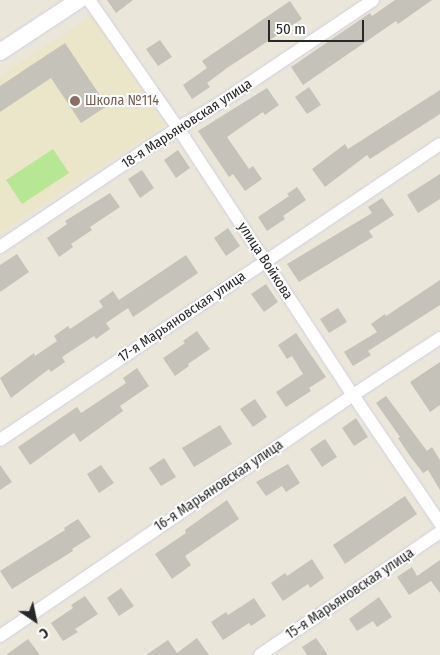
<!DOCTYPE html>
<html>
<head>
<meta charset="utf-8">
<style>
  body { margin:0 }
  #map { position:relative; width:440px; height:655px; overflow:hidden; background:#eae6da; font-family:"Fira Sans Condensed",sans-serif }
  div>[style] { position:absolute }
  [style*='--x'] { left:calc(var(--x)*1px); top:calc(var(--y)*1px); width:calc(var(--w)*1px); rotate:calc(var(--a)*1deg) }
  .education>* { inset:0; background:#ebe5ca }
  .pitch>* { inset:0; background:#b7e695 }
  .building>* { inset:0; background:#c5c2ba }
  .roads { filter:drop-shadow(0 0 1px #d0d0e1) drop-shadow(0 0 1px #d0d0e1) }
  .minor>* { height:12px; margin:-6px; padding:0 6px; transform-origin:6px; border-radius:6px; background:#fff }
  .tertiary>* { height:16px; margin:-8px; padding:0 8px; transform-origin:8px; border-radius:8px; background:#fff }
  .dots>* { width:14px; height:14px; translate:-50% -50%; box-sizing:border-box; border:2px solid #fff; border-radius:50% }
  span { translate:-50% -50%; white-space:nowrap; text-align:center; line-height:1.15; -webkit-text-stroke:4px #fff; paint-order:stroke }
  .education-label { font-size:14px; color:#785e54 }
  .left { translate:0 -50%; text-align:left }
  .street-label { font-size:14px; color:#282828 }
  .north { position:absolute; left:10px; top:595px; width:50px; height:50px; -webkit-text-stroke:4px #fff; paint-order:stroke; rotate:146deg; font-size:14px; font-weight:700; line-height:20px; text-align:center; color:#282828 }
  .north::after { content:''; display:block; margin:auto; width:18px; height:22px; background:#282828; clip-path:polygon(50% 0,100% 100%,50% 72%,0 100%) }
  .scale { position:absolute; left:268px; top:20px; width:96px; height:22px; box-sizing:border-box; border:2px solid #282828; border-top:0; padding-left:6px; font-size:15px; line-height:18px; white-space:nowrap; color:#282828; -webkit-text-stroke:4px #fff; paint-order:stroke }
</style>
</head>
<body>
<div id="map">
  <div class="education">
    <div style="clip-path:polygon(93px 15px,165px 125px,0 233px,0 76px)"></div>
  </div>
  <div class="pitch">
    <div style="clip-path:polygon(53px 149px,69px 173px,22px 204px,6px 180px)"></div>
  </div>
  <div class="building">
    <div style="clip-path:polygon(107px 0,133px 0,116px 13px)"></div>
    <div style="clip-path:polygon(395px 0,432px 0,398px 24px,396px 21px,303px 85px,291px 67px,370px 13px,372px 16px)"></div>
    <div style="clip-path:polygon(290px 1px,302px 19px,227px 68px,207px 83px,210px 87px,192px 99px,183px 85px,207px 68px,202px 61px)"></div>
    <div style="clip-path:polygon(160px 40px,172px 57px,158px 66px,146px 49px)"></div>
    <div style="clip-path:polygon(65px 43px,107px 106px,81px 123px,51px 78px,0 112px,0 86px)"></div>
    <div style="clip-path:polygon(309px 87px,321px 105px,307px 114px,295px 97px)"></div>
    <div style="clip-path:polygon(267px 88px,279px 105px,265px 115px,263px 112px,227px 137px,249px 169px,253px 166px,262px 179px,245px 191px,233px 174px,229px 177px,198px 131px)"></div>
    <div style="clip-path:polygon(440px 90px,440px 114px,370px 159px,367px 155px,325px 187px,312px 169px,345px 144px,348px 149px)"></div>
    <div style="clip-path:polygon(178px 150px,190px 168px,176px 178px,164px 160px)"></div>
    <div style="clip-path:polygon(142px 170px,154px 188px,140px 198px,128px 179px)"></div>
    <div style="clip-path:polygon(440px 174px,440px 199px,418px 213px,407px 195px)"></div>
    <div style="clip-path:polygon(297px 187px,306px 200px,283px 216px,285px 219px,267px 231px,258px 217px,289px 196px,287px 194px)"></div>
    <div style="clip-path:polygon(110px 193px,120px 207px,90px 227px,92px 230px,71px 244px,73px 247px,59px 257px,47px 238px,67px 224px,65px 221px)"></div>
    <div style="clip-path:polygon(382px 198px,394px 215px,369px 231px,373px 237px,299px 282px,287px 264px,372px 213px,368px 207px)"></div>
    <div style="clip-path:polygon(228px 228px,240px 246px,226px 256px,214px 238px)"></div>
    <div style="clip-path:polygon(17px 254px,29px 272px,0 292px,0 265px)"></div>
    <div style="clip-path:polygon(186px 255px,198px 273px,133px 317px,128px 308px,106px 323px,110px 329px,96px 339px,94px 336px,62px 357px,65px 362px,51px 372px,49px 369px,11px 398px,0 378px,34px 353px,35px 356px,57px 341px,54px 336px,68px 326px,70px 329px,103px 307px,99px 301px,113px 291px,119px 300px)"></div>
    <div style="clip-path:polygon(440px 280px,440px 305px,368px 351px,371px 355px,353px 366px,344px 352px,377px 332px,371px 324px,385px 314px,386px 316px)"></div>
    <div style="clip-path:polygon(266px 284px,278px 302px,264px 312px,251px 294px)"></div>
    <div style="clip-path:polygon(338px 308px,347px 322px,329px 333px,320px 319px)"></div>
    <div style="clip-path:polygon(197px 331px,210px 349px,188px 364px,189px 366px,175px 376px,163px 358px,185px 343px,183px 341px)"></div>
    <div style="clip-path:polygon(296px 333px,326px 377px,309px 388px,311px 391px,286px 407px,276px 392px,303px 374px,292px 356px,287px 359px,278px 345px)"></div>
    <div style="clip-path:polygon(440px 362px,440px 405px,430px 412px,410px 382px)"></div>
    <div style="clip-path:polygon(137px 368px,149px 386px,120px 406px,123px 411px,80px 442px,74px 433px,30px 465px,18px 447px,77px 407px,81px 413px,126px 383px,123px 378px)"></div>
    <div style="clip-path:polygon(386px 396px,427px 451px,432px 447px,440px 460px,440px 490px,428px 470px,423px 473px,410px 456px,398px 438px,400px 437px,376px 403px)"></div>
    <div style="clip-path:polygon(255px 399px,267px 417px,253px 427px,240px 409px)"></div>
    <div style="clip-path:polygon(356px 418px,368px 437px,354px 446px,342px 428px)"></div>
    <div style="clip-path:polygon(220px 425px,232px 444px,194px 467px,182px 448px)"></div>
    <div style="clip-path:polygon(325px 439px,337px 457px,322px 467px,310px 449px)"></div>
    <div style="clip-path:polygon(164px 458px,176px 477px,161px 486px,149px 468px)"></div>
    <div style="clip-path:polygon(288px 464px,300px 483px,286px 492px,282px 486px,266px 496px,256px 482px)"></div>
    <div style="clip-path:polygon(0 465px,12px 482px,0 490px)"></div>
    <div style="clip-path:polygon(101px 465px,114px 483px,99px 493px,87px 474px)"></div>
    <div style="clip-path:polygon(405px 496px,417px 514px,345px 564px,333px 545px)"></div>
    <div style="clip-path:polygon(227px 500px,239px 519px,185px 556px,191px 565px,172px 579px,155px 554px,186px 533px,185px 530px)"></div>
    <div style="clip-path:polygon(78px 519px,91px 537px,72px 549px,73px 551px,12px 589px,0 571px,65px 530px,64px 528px)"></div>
    <div style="clip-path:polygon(312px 559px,324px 578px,310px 588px,308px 584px,283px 601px,271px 583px,285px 573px,287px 576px)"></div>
    <div style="clip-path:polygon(440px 560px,440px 593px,431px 581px,409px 595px,397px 577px,412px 567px,417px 576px)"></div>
    <div style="clip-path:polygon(121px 588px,134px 606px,119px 616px,107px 598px)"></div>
    <div style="clip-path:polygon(85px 596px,98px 614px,75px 629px,78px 632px,63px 641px,51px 623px,73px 608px,71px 605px)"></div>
    <div style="clip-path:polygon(379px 597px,392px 617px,377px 627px,373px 621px,357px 631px,349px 619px)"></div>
    <div style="clip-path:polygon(254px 598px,266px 616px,251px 626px,249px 623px,223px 640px,211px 622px,226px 612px,228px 615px)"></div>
    <div style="clip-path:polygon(197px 638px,209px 655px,146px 655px,168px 640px,177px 653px)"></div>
    <div style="clip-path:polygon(316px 638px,328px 655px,307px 655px,302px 647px)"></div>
    <div style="clip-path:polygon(28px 639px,40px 655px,6px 655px)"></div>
  </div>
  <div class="roads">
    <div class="minor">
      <div style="--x:89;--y:0;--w:156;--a:55.2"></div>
      <div style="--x:178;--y:128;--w:319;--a:56.8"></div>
      <div style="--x:353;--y:395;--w:155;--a:55.8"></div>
      <div style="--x:0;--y:247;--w:214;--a:-33.8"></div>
      <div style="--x:178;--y:128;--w:49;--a:-30.8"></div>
      <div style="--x:220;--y:103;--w:184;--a:-33.9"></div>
      <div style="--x:0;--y:440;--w:530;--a:-33.93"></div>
      <div style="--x:0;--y:636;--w:427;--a:-34.3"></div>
      <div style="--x:353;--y:395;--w:104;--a:-33.2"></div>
      <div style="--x:260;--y:655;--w:218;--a:-34.3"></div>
    </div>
    <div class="tertiary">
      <div style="--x:0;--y:52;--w:95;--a:-33.4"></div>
    </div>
  </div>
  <div class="dots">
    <div style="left:75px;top:101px;background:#8d6e63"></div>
  </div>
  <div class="education-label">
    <span class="left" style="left:85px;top:101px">Школа №114</span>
  </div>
  <div class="street-label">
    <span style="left:187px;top:124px;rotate:-33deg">18-я Марьяновская улица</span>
    <span style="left:265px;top:261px;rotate:57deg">улица Войкова</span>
    <span style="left:182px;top:317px;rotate:-34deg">17-я Марьяновская улица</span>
    <span style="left:219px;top:486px;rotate:-34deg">16-я Марьяновская улица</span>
    <span style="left:350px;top:594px;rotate:-34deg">15-я Марьяновская улица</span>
  </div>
  <div class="north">С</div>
  <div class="scale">50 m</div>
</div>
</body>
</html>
